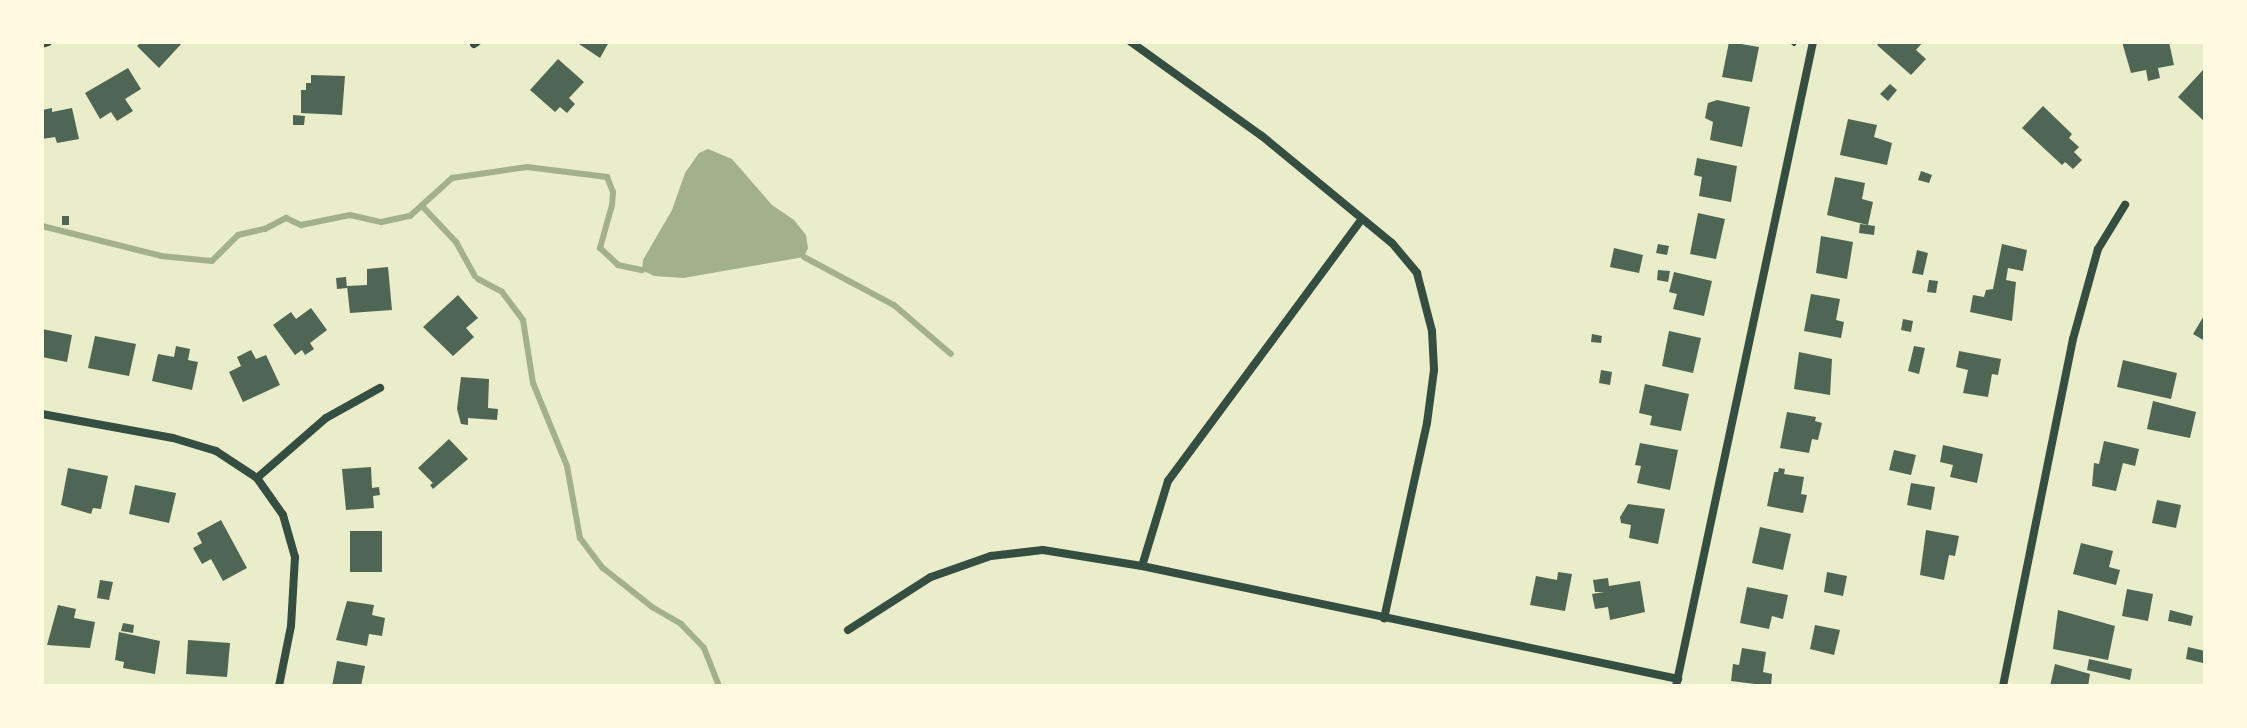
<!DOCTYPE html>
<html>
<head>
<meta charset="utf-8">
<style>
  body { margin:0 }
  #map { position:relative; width:2247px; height:728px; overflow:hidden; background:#e9edc9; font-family:"Open Sans",sans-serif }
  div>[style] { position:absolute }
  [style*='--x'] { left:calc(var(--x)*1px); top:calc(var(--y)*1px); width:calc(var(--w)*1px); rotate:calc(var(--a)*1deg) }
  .water>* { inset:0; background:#a3b18a }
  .stream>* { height:6px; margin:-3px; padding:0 3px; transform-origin:3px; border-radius:3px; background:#a3b18a }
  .building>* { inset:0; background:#4f6655 }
  .path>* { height:4px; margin:-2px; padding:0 2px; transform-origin:2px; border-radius:2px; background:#344e41 }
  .minor>* { height:8px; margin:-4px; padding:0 4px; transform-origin:4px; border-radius:4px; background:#344e41 }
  span { translate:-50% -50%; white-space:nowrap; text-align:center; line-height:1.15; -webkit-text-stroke:7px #fefae0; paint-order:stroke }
  .frame { position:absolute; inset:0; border:44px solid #fefae0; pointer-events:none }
</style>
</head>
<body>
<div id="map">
  <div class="water">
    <div style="clip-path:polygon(708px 149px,732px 159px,772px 205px,794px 220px,806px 235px,808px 248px,804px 257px,683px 278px,654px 276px,642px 270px,643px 260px,672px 210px,685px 173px,699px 153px)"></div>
  </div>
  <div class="stream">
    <div style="--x:422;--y:206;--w:50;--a:46.6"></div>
    <div style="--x:456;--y:242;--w:39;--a:61"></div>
    <div style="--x:42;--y:226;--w:123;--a:14.1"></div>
    <div style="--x:161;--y:256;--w:51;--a:5.6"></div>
    <div style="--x:212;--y:261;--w:37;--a:-45"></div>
    <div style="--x:238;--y:235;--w:28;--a:-13"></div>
    <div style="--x:265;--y:229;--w:24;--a:-28"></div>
    <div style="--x:286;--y:218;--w:17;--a:25"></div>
    <div style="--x:301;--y:225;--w:50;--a:-11.5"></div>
    <div style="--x:350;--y:215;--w:32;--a:13"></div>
    <div style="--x:381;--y:222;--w:30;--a:-12"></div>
    <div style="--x:410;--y:216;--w:57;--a:-42.1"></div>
    <div style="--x:452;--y:178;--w:76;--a:-8.3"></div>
    <div style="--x:527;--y:167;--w:81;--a:7.1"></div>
    <div style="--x:607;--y:177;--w:16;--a:68"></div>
    <div style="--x:613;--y:192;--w:13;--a:94"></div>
    <div style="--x:612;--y:205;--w:45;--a:105.6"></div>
    <div style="--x:600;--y:248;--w:25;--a:43"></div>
    <div style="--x:618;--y:265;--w:25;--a:12"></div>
    <div style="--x:804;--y:257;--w:102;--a:28.1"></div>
    <div style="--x:894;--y:305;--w:75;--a:40.7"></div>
    <div style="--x:478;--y:279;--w:27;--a:28"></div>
    <div style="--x:502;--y:292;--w:35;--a:53"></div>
    <div style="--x:523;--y:320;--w:64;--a:81"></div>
    <div style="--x:533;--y:383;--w:90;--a:67.7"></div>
    <div style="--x:567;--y:466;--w:73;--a:79.8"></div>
    <div style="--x:580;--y:538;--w:38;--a:53"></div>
    <div style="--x:603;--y:568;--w:63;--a:38.5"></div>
    <div style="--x:652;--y:607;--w:34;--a:30"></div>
    <div style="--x:681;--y:624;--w:33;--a:46"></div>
    <div style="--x:704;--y:648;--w:41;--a:68.5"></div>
  </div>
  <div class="building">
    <div style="clip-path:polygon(141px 42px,183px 42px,159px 68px,137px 46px)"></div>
    <div style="clip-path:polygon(576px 42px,609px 42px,600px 58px)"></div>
    <div style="clip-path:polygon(1729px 42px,1759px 47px,1752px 82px,1722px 77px)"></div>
    <div style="clip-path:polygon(1880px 42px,1923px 42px,1916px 50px,1926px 59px,1911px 75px,1877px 45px)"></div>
    <div style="clip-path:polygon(2122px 42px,2169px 42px,2174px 65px,2158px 68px,2160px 78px,2148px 81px,2146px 70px,2131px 73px)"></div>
    <div style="clip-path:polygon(558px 59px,584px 82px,569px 98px,575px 104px,567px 113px,560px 107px,555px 112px,530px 90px)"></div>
    <div style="clip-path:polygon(128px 68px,141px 89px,125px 99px,133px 111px,117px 121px,111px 112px,100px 119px,85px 93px)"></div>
    <div style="clip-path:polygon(2203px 70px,2205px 72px,2205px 122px,2178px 97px)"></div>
    <div style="clip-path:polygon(311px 75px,345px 76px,342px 115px,301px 113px,301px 90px,306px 90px,306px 83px,311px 83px)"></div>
    <div style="clip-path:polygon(1890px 84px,1897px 90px,1888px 101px,1880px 94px)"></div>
    <div style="clip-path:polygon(1717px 100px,1750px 107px,1742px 147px,1710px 140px,1713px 122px,1705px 118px,1708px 103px)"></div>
    <div style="clip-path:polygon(2043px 106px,2072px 134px,2069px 138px,2079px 147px,2074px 152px,2082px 160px,2073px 169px,2065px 162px,2062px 165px,2022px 128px)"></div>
    <div style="clip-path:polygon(52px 108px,52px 112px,72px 108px,79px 139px,57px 143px,55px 137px,42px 139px,42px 110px)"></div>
    <div style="clip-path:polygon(293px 115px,305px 116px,304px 125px,293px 125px)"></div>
    <div style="clip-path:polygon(1848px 119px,1877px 125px,1874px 137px,1892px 143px,1887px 165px,1840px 155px)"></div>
    <div style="clip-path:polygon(1697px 158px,1737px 166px,1731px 202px,1699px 196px,1702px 177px,1694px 175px)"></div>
    <div style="clip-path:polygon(1921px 171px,1932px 175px,1929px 183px,1918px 180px)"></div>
    <div style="clip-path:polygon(1835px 177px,1865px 183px,1862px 199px,1873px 202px,1868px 225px,1827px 215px)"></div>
    <div style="clip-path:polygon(1698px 213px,1725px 219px,1716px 259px,1690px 254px)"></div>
    <div style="clip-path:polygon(62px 216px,69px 216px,69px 225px,62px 225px)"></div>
    <div style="clip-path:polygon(1860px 224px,1875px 226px,1874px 235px,1859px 233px)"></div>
    <div style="clip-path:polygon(1821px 236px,1853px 242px,1847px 279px,1816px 273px)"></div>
    <div style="clip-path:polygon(1658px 244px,1669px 246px,1667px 255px,1656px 253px)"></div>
    <div style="clip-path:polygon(2002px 244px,2027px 250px,2023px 271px,2008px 268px,2006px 280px,2016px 282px,2012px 321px,1970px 312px,1973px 295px,1984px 297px,1986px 290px,1993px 289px)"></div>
    <div style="clip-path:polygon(1614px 248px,1643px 255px,1639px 273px,1610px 267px)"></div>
    <div style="clip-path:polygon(1917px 250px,1928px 253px,1923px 275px,1912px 273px)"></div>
    <div style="clip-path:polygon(388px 267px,392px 310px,350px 313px,347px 286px,367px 285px,367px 269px)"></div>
    <div style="clip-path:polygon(1658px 270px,1670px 271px,1668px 282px,1657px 280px)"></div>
    <div style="clip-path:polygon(1674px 272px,1712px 281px,1704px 316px,1673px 309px,1677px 294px,1669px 292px)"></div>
    <div style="clip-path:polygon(346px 277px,347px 288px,337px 289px,336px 278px)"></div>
    <div style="clip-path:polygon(1929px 280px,1938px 281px,1936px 293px,1927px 292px)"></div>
    <div style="clip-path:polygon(1811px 294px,1840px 299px,1836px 320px,1844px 322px,1841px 338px,1804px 331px)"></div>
    <div style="clip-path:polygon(458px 295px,478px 318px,466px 328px,474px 337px,453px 356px,423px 327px)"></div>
    <div style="clip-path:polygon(311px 308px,327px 330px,310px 343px,314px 349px,305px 355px,302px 350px,295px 355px,273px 325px,291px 312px,296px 319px)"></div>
    <div style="clip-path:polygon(2205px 314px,2205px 341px,2193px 334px)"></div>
    <div style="clip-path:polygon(1903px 319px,1913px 321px,1911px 332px,1901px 330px)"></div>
    <div style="clip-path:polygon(42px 329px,72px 335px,67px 362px,42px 357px)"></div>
    <div style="clip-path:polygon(1669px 331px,1701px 338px,1693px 373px,1662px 366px)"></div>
    <div style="clip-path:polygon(1592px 334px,1602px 336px,1601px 343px,1591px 342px)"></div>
    <div style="clip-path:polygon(95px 336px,136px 344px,129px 376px,88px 368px)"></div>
    <div style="clip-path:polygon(176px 346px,190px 349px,188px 360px,198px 362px,192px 390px,152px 381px,158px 354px,174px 357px)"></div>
    <div style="clip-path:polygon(1914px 346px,1925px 348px,1919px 374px,1908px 371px)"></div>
    <div style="clip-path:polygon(251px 350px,256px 359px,266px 355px,280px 385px,243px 402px,229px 372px,241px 366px,237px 357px)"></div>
    <div style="clip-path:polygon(1959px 351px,2001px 359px,1998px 375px,1992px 374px,1988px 397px,1963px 393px,1968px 370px,1956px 367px)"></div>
    <div style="clip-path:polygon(1799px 352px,1832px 359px,1830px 395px,1794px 389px)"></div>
    <div style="clip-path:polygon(2123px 360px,2177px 373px,2171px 399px,2117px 387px)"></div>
    <div style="clip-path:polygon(1601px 370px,1612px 372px,1610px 385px,1599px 383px)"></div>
    <div style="clip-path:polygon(461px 377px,489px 379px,488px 408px,498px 409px,497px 420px,468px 418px,468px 425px,461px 424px,457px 409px)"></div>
    <div style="clip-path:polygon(1645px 384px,1689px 394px,1681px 431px,1650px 425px,1652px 416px,1639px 413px)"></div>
    <div style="clip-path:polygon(2153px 401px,2196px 412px,2190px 438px,2147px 429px)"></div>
    <div style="clip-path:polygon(1787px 412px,1816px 417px,1815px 421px,1822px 423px,1818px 440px,1812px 439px,1809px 453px,1780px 448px)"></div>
    <div style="clip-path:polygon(449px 439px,468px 459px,433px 489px,430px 485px,433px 483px,418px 468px)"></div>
    <div style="clip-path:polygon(2104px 441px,2139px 449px,2135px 466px,2123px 463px,2116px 491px,2092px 486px,2094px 463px,2099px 464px)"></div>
    <div style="clip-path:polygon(1640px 443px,1678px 450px,1670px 490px,1637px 483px,1641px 466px,1635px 465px)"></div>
    <div style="clip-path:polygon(1943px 445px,1983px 454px,1977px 483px,1950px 477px,1953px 465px,1940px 462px)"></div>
    <div style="clip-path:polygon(1894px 450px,1916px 455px,1911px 475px,1889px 470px)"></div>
    <div style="clip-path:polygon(371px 467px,372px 488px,379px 487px,380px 495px,373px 496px,374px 508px,346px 510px,342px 469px)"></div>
    <div style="clip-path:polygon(68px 468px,108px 476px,101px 509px,93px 508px,91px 514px,61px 505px)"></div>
    <div style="clip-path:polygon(1779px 468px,1785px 469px,1784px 474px,1804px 477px,1801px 494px,1807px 495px,1803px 513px,1767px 506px,1774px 472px,1778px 472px)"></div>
    <div style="clip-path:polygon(1911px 483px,1935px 487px,1931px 510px,1907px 505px)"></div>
    <div style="clip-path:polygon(135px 485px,176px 493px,169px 523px,129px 514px)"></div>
    <div style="clip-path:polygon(2157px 500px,2181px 505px,2176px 528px,2152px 523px)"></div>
    <div style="clip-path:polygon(1628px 504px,1665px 509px,1658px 544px,1629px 538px,1631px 525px,1621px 523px,1620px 517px)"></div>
    <div style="clip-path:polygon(221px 520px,247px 568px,223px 581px,211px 559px,202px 564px,193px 548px,202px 543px,197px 533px)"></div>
    <div style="clip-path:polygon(1760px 527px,1791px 534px,1783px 570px,1752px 563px)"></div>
    <div style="clip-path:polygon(1926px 530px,1959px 536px,1955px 556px,1949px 555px,1944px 580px,1920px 575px)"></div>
    <div style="clip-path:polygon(350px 531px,382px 531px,382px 572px,350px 572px)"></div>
    <div style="clip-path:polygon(2081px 543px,2113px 551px,2109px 567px,2120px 570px,2116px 585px,2073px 574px)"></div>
    <div style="clip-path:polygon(1558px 572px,1572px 574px,1565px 611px,1530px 605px,1536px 576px,1557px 580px)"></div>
    <div style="clip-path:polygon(1827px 572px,1847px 576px,1843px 596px,1824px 592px)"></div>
    <div style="clip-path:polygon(1608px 578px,1609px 586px,1640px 581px,1645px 612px,1610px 620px,1608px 607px,1595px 609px,1592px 594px,1604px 592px,1595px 592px,1593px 580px)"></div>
    <div style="clip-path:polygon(100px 580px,113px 582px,109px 600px,97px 598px)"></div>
    <div style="clip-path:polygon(1747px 587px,1788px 595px,1783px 619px,1772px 616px,1769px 629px,1740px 623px)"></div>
    <div style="clip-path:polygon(2127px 589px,2153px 594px,2148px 621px,2122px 616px)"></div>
    <div style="clip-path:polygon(347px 601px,374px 605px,372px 615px,385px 618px,382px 636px,369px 634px,367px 646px,336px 640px)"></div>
    <div style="clip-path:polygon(58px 605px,76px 609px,74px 618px,95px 622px,90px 648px,47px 645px)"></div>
    <div style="clip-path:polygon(2058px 610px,2115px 626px,2108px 660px,2053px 649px)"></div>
    <div style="clip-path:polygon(2170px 610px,2193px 616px,2191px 626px,2168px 621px)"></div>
    <div style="clip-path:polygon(123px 623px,134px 625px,133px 633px,121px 631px)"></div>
    <div style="clip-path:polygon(1815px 625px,1840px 630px,1834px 655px,1810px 649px)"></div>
    <div style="clip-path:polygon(119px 632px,160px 641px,155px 674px,123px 668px,124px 662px,115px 660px)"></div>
    <div style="clip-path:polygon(188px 640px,230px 643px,227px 677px,186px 674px)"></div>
    <div style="clip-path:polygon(2188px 647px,2205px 651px,2203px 663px,2186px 659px)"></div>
    <div style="clip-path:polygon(1742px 648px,1766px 652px,1763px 672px,1772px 674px,1771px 686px,1731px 681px,1733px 664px,1739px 665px)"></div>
    <div style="clip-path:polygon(2089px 659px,2132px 669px,2130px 680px,2087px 670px)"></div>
    <div style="clip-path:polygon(337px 661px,365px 666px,361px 686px,332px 686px)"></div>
    <div style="clip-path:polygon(2055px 664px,2090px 674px,2088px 686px,2050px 686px)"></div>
  </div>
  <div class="path">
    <div style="--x:1792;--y:42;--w:3;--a:45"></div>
  </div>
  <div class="minor">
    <div style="--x:1131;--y:42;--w:161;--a:35.7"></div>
    <div style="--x:1262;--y:136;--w:168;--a:39.5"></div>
    <div style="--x:1392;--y:243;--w:39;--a:50"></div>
    <div style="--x:1417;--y:273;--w:60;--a:75.5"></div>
    <div style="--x:1432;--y:331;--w:39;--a:87"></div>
    <div style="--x:1434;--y:370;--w:53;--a:97.5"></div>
    <div style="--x:1427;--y:423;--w:200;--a:102.4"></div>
    <div style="--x:42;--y:44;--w:6;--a:-18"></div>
    <div style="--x:474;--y:44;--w:4;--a:-34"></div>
    <div style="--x:42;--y:414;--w:133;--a:10.4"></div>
    <div style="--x:173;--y:438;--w:45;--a:16.8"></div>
    <div style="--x:216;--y:451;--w:49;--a:33.4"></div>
    <div style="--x:257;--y:478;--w:45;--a:54.9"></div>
    <div style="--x:283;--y:515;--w:44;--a:74.1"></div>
    <div style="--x:295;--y:557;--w:69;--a:93.3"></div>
    <div style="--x:291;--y:626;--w:61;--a:101.3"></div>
    <div style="--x:257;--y:478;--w:91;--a:-41"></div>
    <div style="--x:326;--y:418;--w:62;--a:-29.1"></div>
    <div style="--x:1142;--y:566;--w:89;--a:-73"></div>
    <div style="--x:1168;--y:481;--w:326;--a:-53.5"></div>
    <div style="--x:848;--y:630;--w:98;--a:-32.6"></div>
    <div style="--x:931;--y:577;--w:64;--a:-19.3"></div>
    <div style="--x:991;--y:556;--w:52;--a:-6.6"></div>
    <div style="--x:1043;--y:550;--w:100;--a:9.2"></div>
    <div style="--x:1142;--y:566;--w:548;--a:11.9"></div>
    <div style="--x:1676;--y:686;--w:658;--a:-77.99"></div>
    <div style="--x:2003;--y:686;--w:354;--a:-78.6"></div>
    <div style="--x:2073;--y:339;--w:93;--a:-74.5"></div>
    <div style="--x:2098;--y:249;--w:52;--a:-58.5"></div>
  </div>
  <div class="frame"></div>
</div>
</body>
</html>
